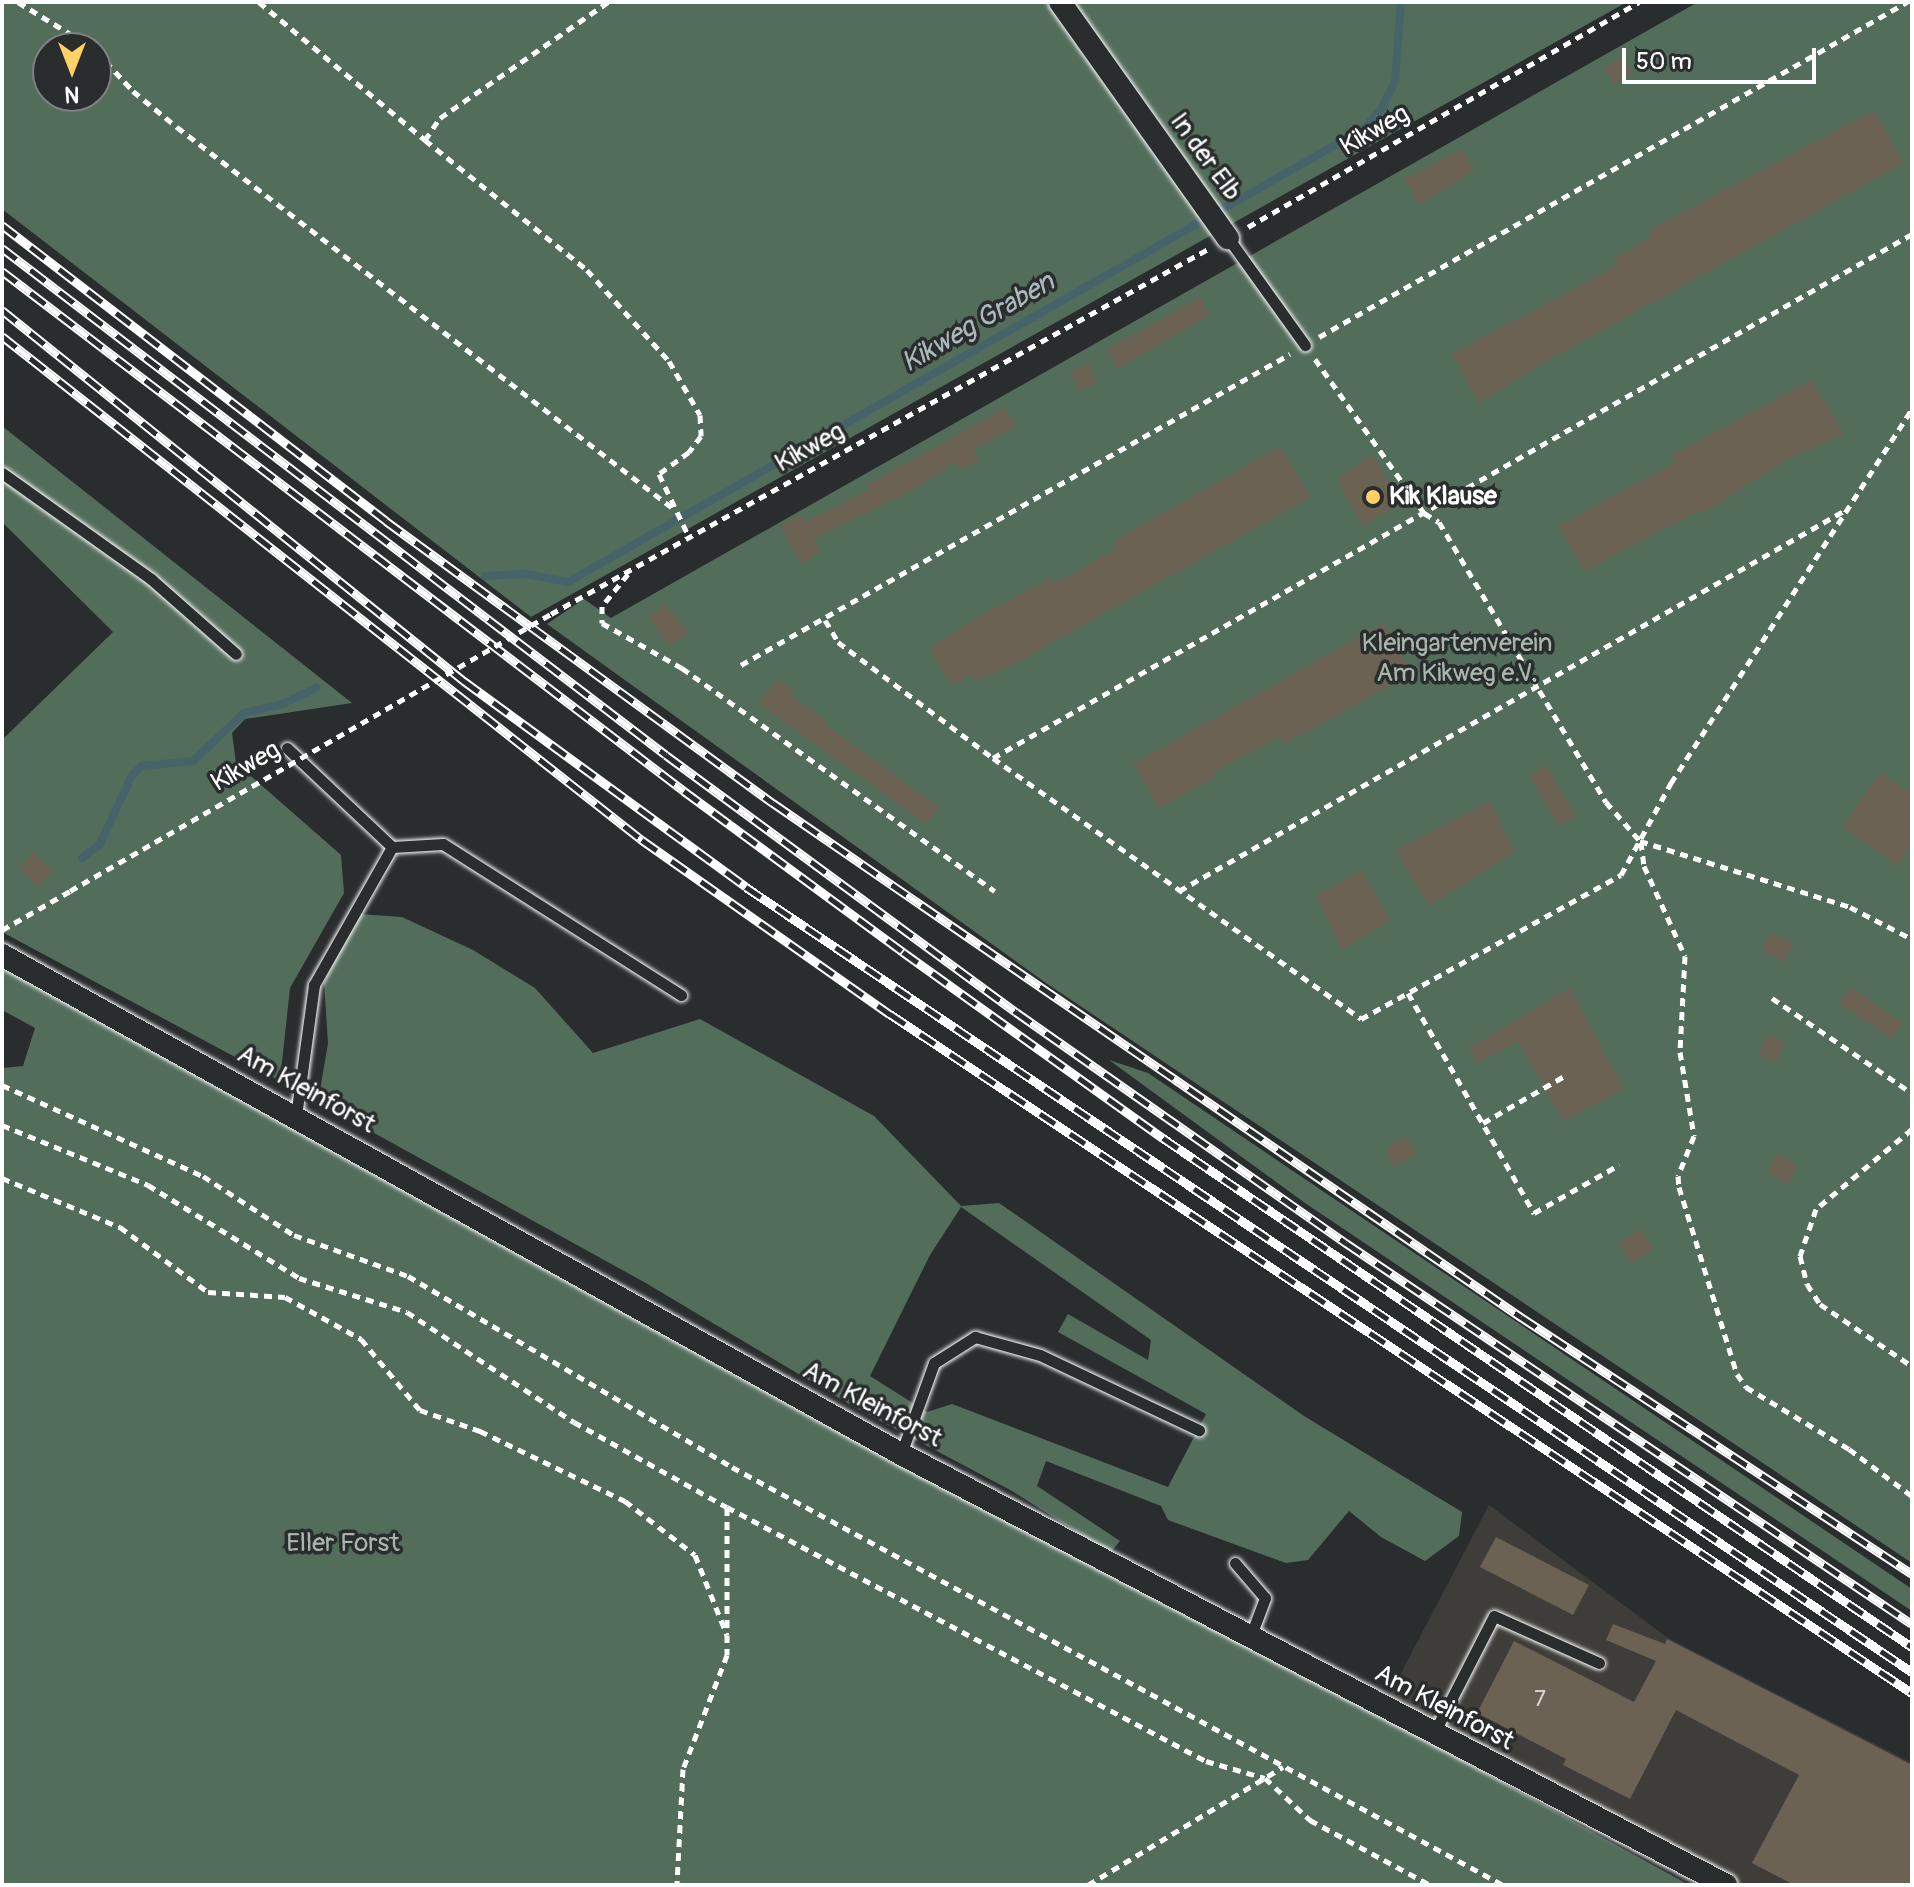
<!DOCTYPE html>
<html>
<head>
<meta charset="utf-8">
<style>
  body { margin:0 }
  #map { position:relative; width:1914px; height:1887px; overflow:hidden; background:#2a2d2e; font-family:Pangolin,sans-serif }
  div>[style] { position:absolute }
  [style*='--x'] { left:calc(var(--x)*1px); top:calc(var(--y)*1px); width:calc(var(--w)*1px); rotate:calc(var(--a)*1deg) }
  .built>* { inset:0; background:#3e3d39 }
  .green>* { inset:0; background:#536d5b }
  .stream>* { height:8px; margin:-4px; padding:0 4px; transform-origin:4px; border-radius:4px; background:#466369 }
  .building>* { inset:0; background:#6b6253 }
  .path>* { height:5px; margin-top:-2.5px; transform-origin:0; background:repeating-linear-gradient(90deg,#fff 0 8px,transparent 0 14px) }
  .roads { filter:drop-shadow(0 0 2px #fff) drop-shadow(0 0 2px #fff) }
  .lane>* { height:11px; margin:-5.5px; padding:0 5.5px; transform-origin:5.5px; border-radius:5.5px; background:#2a2d2e }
  .street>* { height:22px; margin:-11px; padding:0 11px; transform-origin:11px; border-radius:11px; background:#2a2d2e }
  .rail>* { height:9px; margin-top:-4.5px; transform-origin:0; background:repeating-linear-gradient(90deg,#2a2d2e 0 18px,#fff 0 36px); box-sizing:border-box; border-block:2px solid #fff }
  .path-bridge>* { height:5px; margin-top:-2.5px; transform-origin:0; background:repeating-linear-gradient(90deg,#fff 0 8px,transparent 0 14px) }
  .dots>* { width:22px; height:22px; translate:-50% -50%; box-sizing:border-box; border:4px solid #2a2d2e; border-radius:50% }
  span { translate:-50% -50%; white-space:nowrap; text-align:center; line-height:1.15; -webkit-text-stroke:7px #2a2d2e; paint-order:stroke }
  .number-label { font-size:22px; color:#dad8d4 }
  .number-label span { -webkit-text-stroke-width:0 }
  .street-label { font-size:26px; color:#fff }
  .poi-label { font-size:26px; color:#fff; font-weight:700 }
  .left { translate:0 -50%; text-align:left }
  .park-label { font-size:26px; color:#a9b6ad }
  .water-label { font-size:28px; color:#acb9bc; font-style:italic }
  .frame { position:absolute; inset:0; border:4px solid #fff; pointer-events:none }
  .north { position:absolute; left:32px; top:32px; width:80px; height:80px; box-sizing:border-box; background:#2a2d2e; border:2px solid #7f8182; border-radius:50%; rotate:180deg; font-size:22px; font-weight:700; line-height:32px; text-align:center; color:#fff }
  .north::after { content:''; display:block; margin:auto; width:28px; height:36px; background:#ffd166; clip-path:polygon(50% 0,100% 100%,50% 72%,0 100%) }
  .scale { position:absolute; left:1622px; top:48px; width:194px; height:36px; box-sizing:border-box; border:4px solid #fff; border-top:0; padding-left:10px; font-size:24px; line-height:28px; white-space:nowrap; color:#fff; -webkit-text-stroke:6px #2a2d2e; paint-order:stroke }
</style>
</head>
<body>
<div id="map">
  <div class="built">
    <div style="clip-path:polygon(1489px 1505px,1668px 1638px,1912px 1763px,1912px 1885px,1742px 1885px,1388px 1698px)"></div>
  </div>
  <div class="green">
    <div style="clip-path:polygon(evenodd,2px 2px,1627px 2px,531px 617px,2px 209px,2px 2px,48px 48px,96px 48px,96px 96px,48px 96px,48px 48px)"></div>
    <div style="clip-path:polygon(1698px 2px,1912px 2px,1912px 1563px,1046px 983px,547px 624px,584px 599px,611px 618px)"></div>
    <div style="clip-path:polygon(2px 426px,352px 703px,245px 719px,232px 733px,236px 763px,341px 855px,344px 893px,290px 988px,280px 1081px,2px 932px,2px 740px,113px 632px,2px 522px)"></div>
    <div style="clip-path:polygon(evenodd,358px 914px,402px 917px,473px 950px,535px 988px,593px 1053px,700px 1019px,874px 1116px,961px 1206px,999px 1203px,1304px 1416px,1462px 1512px,1459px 1536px,1425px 1561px,1381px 1537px,1349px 1511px,1308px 1560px,1286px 1563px,1168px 1520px,1161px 1506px,1046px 1461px,1037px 1486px,1120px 1541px,1110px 1553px,1012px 1491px,854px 1407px,644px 1282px,318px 1102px,328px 1043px,324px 982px,358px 914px,961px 1207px,1151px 1340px,1148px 1360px,1068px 1314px,1058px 1332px,1206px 1414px,1168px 1487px,952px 1404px,927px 1412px,870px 1376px,930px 1255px,961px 1207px)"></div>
    <div style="clip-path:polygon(2px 963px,1329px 1687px,1689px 1885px,2px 1885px,2px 1068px,23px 1066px,35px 1028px,2px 1010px)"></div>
    <div style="clip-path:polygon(1109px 1060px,1148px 1073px,1912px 1589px,1912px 1611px,1305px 1203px)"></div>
  </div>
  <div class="stream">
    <div style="--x:485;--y:576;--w:41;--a:-2.8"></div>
    <div style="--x:526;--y:574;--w:43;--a:10.8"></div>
    <div style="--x:568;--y:582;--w:915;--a:-29.67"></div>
    <div style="--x:1363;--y:129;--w:28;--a:-48"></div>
    <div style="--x:1382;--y:108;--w:30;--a:-64"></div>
    <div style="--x:1395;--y:81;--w:79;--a:-85.7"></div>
    <div style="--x:82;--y:858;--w:23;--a:-38"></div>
    <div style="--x:100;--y:844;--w:76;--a:-65.1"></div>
    <div style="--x:132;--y:775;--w:13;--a:-42"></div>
    <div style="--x:142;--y:766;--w:51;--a:-5.6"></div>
    <div style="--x:193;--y:761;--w:70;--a:-43.3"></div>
    <div style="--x:244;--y:713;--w:40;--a:-13"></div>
    <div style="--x:283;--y:704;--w:37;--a:-26"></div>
  </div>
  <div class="building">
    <div style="clip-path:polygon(1623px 56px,1633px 73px,1614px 85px,1604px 68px)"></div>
    <div style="clip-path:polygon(1874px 110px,1904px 163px,1536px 367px,1479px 403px,1452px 354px,1618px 265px,1614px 258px,1651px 237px,1648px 231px)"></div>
    <div style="clip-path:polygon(1462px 149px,1474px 171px,1419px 205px,1404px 179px)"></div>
    <div style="clip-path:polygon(1200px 297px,1210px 315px,1117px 369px,1107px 349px)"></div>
    <div style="clip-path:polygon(1088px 363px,1097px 382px,1080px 391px,1070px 372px)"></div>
    <div style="clip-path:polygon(1812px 380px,1843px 434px,1783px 462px,1702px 514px,1700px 510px,1584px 571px,1558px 526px,1675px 462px,1671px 456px,1690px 445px)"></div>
    <div style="clip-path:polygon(1005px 408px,1015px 427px,973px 450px,979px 460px,961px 470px,956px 462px,913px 490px,813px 539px,821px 552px,801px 564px,780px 526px,800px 514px,804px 522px,869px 490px,867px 485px)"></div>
    <div style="clip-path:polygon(1281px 446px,1310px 497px,1020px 661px,975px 682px,971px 674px,951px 686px,929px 648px,986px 612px,1051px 578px,1054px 584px,1115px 549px,1112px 542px)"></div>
    <div style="clip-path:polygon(1373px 455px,1401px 504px,1363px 526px,1336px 478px)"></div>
    <div style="clip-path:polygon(665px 604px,688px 632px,671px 647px,648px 618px)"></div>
    <div style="clip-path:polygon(1384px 623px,1412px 674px,1284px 744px,1280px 737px,1213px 772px,1216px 777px,1159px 808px,1133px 764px)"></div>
    <div style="clip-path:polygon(778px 679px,794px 691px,791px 696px,829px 722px,826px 726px,939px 807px,926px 824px,758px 703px)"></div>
    <div style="clip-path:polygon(1546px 765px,1576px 816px,1559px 826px,1529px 775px)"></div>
    <div style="clip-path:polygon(1881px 772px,1912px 794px,1912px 845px,1898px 866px,1842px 827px)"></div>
    <div style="clip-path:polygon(1490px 801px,1514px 852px,1429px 906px,1396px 850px)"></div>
    <div style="clip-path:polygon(34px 853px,53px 872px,37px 887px,19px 867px)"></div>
    <div style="clip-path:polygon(1362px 870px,1390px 921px,1342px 950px,1316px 895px)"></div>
    <div style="clip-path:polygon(1771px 932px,1793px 944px,1784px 962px,1761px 950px)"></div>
    <div style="clip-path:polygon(1852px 987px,1902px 1023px,1892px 1039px,1839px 1004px)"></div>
    <div style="clip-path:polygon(1570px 988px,1624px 1089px,1564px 1121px,1518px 1041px,1477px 1063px,1469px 1048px)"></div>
    <div style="clip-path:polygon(1770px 1033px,1786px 1044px,1774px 1063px,1758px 1053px)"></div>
    <div style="clip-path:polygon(1406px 1136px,1417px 1153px,1394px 1167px,1384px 1149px)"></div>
    <div style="clip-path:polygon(1778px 1153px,1799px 1166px,1786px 1185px,1767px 1171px)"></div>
    <div style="clip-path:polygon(1641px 1229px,1654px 1249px,1632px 1263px,1619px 1243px)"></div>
    <div style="clip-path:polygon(1496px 1537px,1589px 1585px,1573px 1615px,1480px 1567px)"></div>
    <div style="clip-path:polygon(1613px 1624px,1665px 1644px,1667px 1639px,1912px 1765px,1912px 1885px,1794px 1885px,1752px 1863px,1799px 1775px,1676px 1710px,1630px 1799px,1563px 1765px,1566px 1759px,1477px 1713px,1514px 1641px,1634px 1702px,1656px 1661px,1606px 1640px)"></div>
  </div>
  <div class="path">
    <div style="--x:18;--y:2;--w:88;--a:31.5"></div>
    <div style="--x:259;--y:2;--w:216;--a:39.7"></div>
    <div style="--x:425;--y:140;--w:27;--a:-56"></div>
    <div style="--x:440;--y:118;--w:204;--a:-34.6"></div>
    <div style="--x:96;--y:51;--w:54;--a:47.2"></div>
    <div style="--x:133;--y:91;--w:57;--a:39.3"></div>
    <div style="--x:177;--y:127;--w:627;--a:37.55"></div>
    <div style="--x:425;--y:140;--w:208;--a:38.7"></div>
    <div style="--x:587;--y:270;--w:122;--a:48"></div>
    <div style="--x:669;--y:361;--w:62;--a:60.1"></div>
    <div style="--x:700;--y:415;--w:21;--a:87"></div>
    <div style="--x:701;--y:436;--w:20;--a:127"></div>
    <div style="--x:689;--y:452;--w:37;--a:144"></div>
    <div style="--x:659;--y:474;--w:72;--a:64.5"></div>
    <div style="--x:1248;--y:227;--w:451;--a:-29.9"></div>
    <div style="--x:1319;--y:337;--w:677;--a:-29.67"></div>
    <div style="--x:1315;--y:359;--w:189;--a:54.7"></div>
    <div style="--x:1424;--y:513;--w:17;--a:31"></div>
    <div style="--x:1439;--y:522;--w:326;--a:59.2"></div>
    <div style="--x:1606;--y:802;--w:52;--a:48.9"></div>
    <div style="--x:1640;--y:841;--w:220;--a:17.4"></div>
    <div style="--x:1850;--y:907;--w:70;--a:27.3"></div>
    <div style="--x:628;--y:574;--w:41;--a:129.1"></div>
    <div style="--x:602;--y:606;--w:17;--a:90"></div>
    <div style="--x:602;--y:623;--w:92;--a:29.4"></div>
    <div style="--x:682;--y:668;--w:384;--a:35.5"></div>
    <div style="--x:551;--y:614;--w:752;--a:-29.05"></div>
    <div style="--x:825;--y:620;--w:26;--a:59"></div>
    <div style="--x:838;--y:642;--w:194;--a:36.8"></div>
    <div style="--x:993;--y:758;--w:451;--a:35.3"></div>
    <div style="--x:1361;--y:1019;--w:297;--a:-29"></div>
    <div style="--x:1621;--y:875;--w:105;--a:-61.5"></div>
    <div style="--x:1671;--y:783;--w:445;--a:-57.2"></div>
    <div style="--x:741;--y:665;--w:631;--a:-29.53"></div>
    <div style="--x:993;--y:758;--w:1058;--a:-29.69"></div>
    <div style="--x:1641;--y:842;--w:24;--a:83"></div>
    <div style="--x:1644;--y:866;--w:99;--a:65.5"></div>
    <div style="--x:1685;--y:956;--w:96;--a:93"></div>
    <div style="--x:1680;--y:1052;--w:85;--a:80.5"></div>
    <div style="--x:1694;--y:1136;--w:43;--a:111.8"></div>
    <div style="--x:1678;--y:1176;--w:11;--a:85"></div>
    <div style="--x:1679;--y:1187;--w:196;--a:72.8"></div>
    <div style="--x:1737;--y:1374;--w:16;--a:55"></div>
    <div style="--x:1746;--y:1387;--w:120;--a:31"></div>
    <div style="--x:1849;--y:1449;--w:79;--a:36.7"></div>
    <div style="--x:1179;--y:891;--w:770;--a:-29.76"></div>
    <div style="--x:2;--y:930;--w:78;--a:-29.8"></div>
    <div style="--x:1408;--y:993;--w:254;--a:60.2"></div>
    <div style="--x:1534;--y:1213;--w:98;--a:-29.5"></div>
    <div style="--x:1772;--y:998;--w:169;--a:34.2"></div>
    <div style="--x:2;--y:1085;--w:221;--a:24.4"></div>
    <div style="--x:203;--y:1176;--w:108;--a:33"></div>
    <div style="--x:294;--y:1235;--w:121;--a:19.8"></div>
    <div style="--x:408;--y:1276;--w:376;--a:30.5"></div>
    <div style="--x:732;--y:1467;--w:877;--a:28.46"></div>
    <div style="--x:1483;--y:1123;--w:96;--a:-30"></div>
    <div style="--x:2;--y:1125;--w:158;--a:22.3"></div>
    <div style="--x:148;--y:1185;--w:177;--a:31.6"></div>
    <div style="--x:299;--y:1278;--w:113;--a:17.5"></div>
    <div style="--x:407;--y:1312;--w:200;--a:33.4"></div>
    <div style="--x:574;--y:1422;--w:175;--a:29.1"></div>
    <div style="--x:727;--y:1507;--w:542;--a:27.94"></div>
    <div style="--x:1206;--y:1761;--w:61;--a:16.1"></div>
    <div style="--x:1265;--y:1778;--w:62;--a:43"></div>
    <div style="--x:1310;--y:1820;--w:136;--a:28.4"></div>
    <div style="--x:1912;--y:1129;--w:125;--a:140.2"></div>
    <div style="--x:1816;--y:1209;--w:50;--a:108.8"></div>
    <div style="--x:1800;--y:1256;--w:29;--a:76"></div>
    <div style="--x:1807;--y:1284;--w:24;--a:57"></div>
    <div style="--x:1820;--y:1304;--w:111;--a:34"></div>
    <div style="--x:2;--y:1178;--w:128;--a:22.6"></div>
    <div style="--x:120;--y:1227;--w:109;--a:36.5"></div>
    <div style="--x:208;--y:1292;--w:77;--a:3.7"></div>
    <div style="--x:285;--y:1297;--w:87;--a:28.9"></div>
    <div style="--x:361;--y:1339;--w:92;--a:50.3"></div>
    <div style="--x:420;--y:1410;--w:64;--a:19.3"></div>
    <div style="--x:480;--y:1431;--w:161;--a:25.8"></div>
    <div style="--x:625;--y:1501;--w:88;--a:37.6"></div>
    <div style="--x:695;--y:1555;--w:86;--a:68.2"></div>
    <div style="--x:727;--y:1635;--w:20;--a:90"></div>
    <div style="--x:727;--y:1655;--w:122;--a:111.1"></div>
    <div style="--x:683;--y:1769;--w:116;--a:93"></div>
    <div style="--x:727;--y:1508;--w:122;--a:90"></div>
    <div style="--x:1088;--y:1885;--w:228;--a:-31.2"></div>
  </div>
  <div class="roads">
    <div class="lane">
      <div style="--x:1228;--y:238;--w:132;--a:54.3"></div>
      <div style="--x:2;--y:473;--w:183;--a:35.4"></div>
      <div style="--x:151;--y:579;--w:113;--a:41.4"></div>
      <div style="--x:287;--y:748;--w:144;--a:43.3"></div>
      <div style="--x:392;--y:847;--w:159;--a:119.5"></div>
      <div style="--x:314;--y:985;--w:132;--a:97.8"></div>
      <div style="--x:392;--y:847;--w:51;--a:-3.4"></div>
      <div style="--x:443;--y:844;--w:282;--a:32.4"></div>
      <div style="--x:901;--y:1454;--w:97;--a:-70.1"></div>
      <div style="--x:934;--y:1363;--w:49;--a:-32.4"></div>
      <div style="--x:975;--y:1337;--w:67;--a:15.5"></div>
      <div style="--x:1040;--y:1355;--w:176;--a:25.3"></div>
      <div style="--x:1235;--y:1563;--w:46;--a:49.4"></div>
      <div style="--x:1265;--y:1598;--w:43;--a:110.6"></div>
      <div style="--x:1434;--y:1733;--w:131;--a:-62.9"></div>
      <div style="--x:1494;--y:1616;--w:115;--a:24.1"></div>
    </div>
    <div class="street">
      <div style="--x:1060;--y:2;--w:290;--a:54.6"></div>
      <div style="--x:2;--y:955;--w:1028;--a:29.03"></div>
      <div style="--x:901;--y:1454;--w:931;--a:27.58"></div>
    </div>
  </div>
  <div class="rail">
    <div style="--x:2;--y:225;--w:485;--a:37.6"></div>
    <div style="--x:386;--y:521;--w:479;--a:36.1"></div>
    <div style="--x:773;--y:803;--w:908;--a:34.5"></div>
    <div style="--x:1521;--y:1317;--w:468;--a:33.3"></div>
    <div style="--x:2;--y:248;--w:835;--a:37.36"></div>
    <div style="--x:666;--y:755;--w:434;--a:36.3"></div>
    <div style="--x:1016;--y:1012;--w:403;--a:35"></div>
    <div style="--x:1346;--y:1243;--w:682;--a:33.95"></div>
    <div style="--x:2;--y:271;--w:858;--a:37.32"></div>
    <div style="--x:684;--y:791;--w:272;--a:36.3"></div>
    <div style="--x:903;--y:952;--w:320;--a:35.6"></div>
    <div style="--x:1163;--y:1138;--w:906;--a:34.2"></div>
    <div style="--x:2;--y:310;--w:593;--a:38.77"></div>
    <div style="--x:464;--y:681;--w:349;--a:36.1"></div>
    <div style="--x:746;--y:887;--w:1406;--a:33.95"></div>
    <div style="--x:2;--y:336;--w:815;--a:38.22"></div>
    <div style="--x:642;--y:840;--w:303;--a:35.1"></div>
    <div style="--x:890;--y:1014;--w:1227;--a:33.6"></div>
  </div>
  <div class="path-bridge">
    <div style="--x:70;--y:891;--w:555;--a:-29.94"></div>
  </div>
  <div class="dots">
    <div style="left:1373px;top:497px;background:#ffd166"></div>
  </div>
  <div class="number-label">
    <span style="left:1540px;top:1700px">7</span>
  </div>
  <div class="street-label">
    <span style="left:1375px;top:131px;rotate:-30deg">Kikweg</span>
    <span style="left:1205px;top:157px;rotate:54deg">In der Elb</span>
    <span style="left:810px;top:448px;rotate:-29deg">Kikweg</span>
    <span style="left:246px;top:767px;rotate:-30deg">Kikweg</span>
    <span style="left:306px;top:1090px;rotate:29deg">Am Kleinforst</span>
    <span style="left:872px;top:1405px;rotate:28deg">Am Kleinforst</span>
    <span style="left:1444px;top:1708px;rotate:28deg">Am Kleinforst</span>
  </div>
  <div class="poi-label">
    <span class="left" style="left:1389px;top:497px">Kik Klause</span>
  </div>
  <div class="park-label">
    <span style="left:1457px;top:659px">Kleingartenverein<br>Am Kikweg e.V.</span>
    <span style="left:343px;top:1544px">Eller Forst</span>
  </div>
  <div class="water-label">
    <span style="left:978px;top:323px;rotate:-30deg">Kikweg Graben</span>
  </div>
  <div class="frame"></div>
  <div class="north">N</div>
  <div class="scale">50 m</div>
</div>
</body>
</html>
